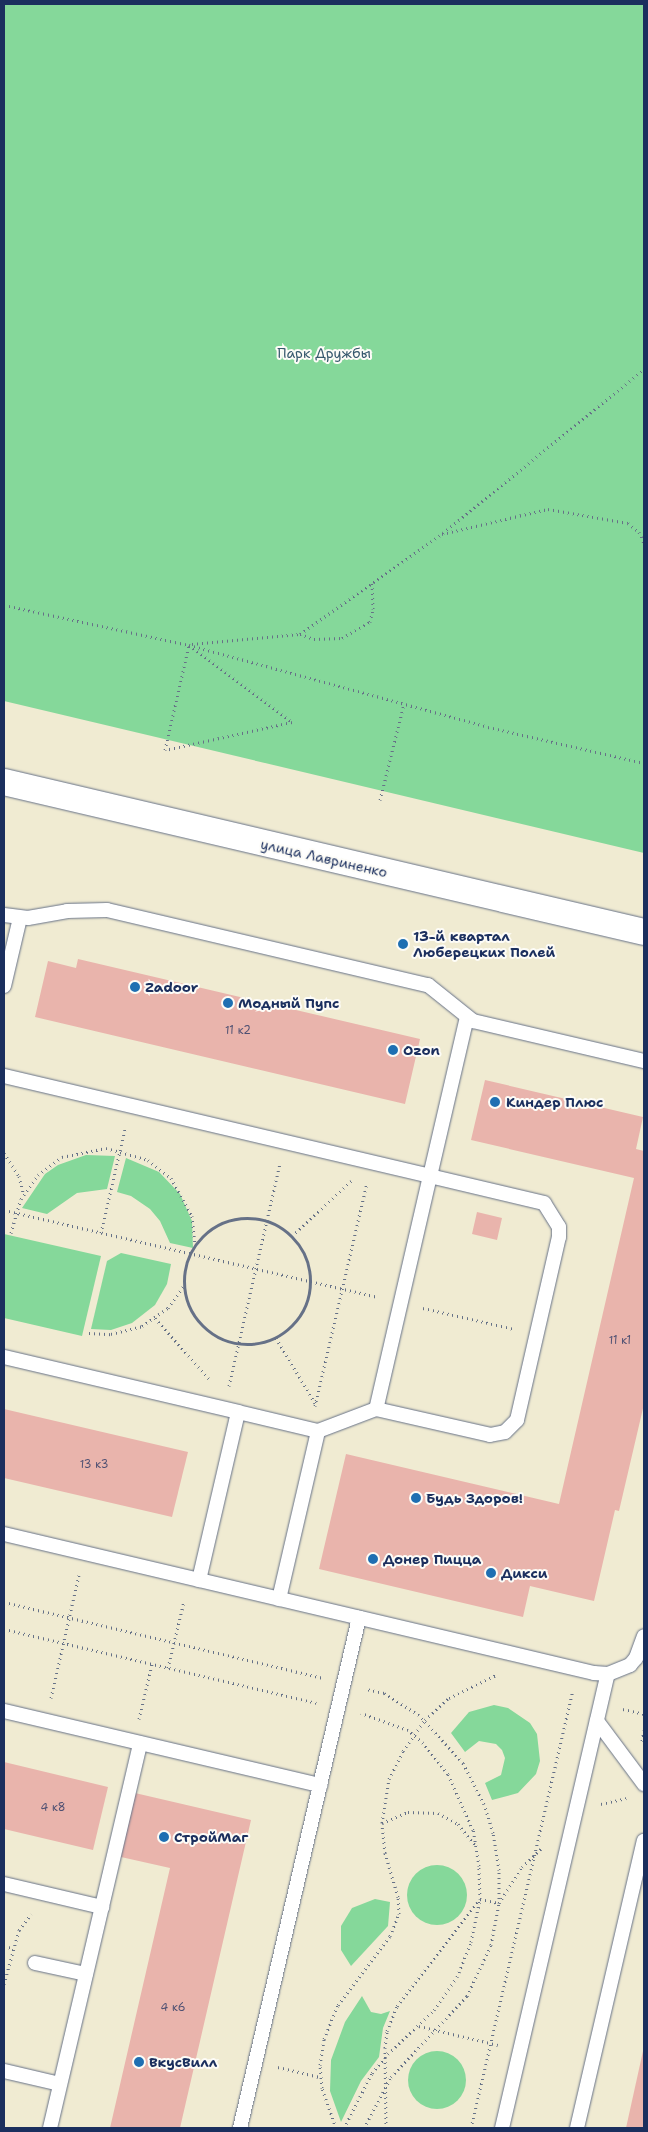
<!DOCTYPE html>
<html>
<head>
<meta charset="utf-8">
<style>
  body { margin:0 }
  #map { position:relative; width:648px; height:2132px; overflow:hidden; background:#f0ebd2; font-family:"Shantell Sans",sans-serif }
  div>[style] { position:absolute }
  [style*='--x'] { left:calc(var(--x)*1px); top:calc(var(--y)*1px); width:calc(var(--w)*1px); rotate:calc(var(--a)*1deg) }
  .green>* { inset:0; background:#85d89a }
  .round { border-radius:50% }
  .building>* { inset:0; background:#e9b4ac }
  .path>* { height:3px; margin-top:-1.5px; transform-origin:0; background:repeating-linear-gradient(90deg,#667187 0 1px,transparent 0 5px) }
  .path>.ring { margin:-1.5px; padding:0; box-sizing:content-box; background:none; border:3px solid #667187; border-radius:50% }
  .roads { filter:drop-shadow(0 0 1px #667187) drop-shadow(0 0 1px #667187) }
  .service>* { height:14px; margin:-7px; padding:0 7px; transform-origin:7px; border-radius:7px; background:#fff }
  .minor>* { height:26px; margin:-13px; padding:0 13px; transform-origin:13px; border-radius:13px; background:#fff }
  .dots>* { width:14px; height:14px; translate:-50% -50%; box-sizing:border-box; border:2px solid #fdfcf7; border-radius:50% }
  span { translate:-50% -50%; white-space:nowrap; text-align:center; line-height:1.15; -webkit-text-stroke:4px #fdfcf7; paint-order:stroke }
  .number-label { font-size:11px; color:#4e5072 }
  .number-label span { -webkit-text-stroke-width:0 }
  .park-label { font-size:14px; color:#36596d }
  .street-label { font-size:14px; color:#1b2f5e }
  .poi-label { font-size:14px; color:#1b2f5e; font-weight:700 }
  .left { translate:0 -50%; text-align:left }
  .frame { position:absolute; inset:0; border:5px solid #1b2f5e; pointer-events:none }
</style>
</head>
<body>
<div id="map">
  <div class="green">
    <div style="clip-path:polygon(4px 4px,644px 4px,644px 853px,4px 701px)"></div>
    <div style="clip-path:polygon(86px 1155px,115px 1156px,107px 1189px,77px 1193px,47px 1214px,22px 1208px,45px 1174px,58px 1165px)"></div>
    <div style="clip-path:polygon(126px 1158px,159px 1172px,180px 1194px,192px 1221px,193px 1248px,170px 1243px,160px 1221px,150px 1209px,131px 1196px,117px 1192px)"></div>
    <div style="clip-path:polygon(4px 1234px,101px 1256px,82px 1336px,4px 1318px)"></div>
    <div style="clip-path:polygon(121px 1253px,171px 1264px,167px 1284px,155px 1305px,132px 1323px,111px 1330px,91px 1329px,107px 1261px)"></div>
    <div style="clip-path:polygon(494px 1705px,508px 1708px,530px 1723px,537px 1734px,540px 1761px,536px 1774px,518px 1793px,492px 1800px,485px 1783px,501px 1775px,505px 1758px,502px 1750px,496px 1744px,479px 1741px,465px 1752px,451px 1733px,469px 1712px)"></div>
    <div class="round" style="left:407px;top:1865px;width:60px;height:60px"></div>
    <div style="clip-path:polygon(375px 1899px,390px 1902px,388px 1926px,351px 1966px,341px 1950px,341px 1926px,352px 1908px)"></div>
    <div style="clip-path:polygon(362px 1996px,371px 2012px,381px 2014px,390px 2011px,383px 2028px,379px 2057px,361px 2081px,341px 2122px,330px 2091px,331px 2060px,345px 2022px)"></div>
    <div class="round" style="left:408px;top:2051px;width:58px;height:58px"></div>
  </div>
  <div class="building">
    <div style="clip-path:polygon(78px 959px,420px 1039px,405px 1104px,35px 1017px,48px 961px,76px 968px)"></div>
    <div style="clip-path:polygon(485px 1080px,643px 1117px,636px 1149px,644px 1151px,644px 1404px,619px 1511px,615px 1510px,594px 1601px,530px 1586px,523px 1617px,319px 1569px,346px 1454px,559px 1504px,634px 1178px,471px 1140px)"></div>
    <div style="clip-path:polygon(477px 1212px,502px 1218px,497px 1240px,472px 1234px)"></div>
    <div style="clip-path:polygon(4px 1409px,188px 1452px,172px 1517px,4px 1478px)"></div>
    <div style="clip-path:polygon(4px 1762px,108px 1787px,93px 1850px,4px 1829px)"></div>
    <div style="clip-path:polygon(135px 1793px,251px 1820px,180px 2128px,110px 2128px,170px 1868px,121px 1857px)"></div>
    <div style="clip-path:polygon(643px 2051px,644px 2128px,626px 2128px)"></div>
  </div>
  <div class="path">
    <div style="--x:443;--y:533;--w:259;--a:-39.2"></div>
    <div style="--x:4;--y:605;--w:189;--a:12.2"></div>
    <div style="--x:189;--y:645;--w:310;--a:15.3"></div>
    <div style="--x:488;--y:727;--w:160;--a:13"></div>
    <div style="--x:300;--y:634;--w:174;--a:-35.2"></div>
    <div style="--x:442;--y:534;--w:109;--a:-13.3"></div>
    <div style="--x:548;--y:509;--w:81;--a:9.9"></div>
    <div style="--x:628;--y:523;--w:14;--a:39"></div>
    <div style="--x:639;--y:532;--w:12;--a:66"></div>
    <div style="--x:192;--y:644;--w:108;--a:-5.3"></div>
    <div style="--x:300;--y:634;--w:15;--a:20"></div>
    <div style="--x:314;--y:639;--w:28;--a:-2"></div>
    <div style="--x:342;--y:638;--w:32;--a:-30"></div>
    <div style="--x:370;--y:622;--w:13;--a:-77"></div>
    <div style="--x:373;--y:609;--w:26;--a:-92"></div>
    <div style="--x:189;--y:645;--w:129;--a:36.8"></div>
    <div style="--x:292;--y:722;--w:130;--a:167.6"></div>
    <div style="--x:165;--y:750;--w:108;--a:-77.1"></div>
    <div style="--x:380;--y:800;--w:99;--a:-76"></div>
    <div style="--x:4;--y:1153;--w:27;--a:57"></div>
    <div style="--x:19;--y:1176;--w:16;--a:76"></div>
    <div style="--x:4;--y:1210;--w:384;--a:13.1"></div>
    <div class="ring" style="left:184px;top:1218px;width:123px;height:123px"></div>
    <div style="--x:11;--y:1233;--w:35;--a:-74"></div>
    <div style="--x:21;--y:1199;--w:29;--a:-55"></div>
    <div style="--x:38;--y:1175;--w:30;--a:-37"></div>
    <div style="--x:62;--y:1157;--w:45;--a:-11.6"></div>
    <div style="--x:106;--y:1148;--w:44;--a:15.9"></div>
    <div style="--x:148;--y:1160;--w:29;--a:38"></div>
    <div style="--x:171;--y:1178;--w:43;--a:61.1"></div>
    <div style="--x:192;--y:1216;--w:29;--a:84"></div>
    <div style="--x:101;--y:1233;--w:107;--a:-77"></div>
    <div style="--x:292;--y:1236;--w:81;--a:-43"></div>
    <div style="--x:423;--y:1308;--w:93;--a:13"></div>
    <div style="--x:155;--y:1318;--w:84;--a:48.4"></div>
    <div style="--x:89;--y:1333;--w:22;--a:3"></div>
    <div style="--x:111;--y:1334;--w:32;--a:-14"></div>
    <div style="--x:142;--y:1326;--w:32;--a:-35"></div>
    <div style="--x:168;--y:1308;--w:28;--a:-55"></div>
    <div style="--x:276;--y:1338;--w:76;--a:59"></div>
    <div style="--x:229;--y:1386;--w:229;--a:-77.1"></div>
    <div style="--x:315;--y:1406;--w:229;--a:-76.9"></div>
    <div style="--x:4;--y:1602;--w:327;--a:13.4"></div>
    <div style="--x:4;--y:1629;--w:321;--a:13.3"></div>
    <div style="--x:168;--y:1668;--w:69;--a:-76.6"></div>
    <div style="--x:51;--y:1698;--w:126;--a:-77.2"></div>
    <div style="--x:623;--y:1709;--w:22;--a:13"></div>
    <div style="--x:139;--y:1719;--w:57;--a:-76.7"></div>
    <div style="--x:642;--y:1741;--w:11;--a:-80"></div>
    <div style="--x:601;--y:1804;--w:26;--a:-13"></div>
    <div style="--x:382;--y:1823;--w:28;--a:-23"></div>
    <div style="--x:408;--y:1812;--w:30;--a:2"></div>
    <div style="--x:438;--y:1813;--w:23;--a:29"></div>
    <div style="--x:458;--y:1824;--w:27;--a:51"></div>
    <div style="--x:4;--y:1946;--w:8;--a:14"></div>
    <div style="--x:4;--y:1984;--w:56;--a:-74.5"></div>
    <div style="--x:19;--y:1930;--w:20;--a:-53"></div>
    <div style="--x:419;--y:2026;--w:81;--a:13.5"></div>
    <div style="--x:278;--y:2067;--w:43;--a:13.4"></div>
    <div style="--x:336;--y:2128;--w:42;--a:-109.3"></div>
    <div style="--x:322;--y:2088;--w:23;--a:-95"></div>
    <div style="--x:320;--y:2065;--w:26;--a:-81"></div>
    <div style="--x:324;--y:2039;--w:37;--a:-68"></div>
    <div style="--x:338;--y:2005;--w:86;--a:-53"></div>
    <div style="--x:390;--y:1936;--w:24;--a:-68"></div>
    <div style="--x:399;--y:1914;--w:17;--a:-93"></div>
    <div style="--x:398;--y:1897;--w:46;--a:-106.5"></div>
    <div style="--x:385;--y:1853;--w:30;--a:-96"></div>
    <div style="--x:382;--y:1823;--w:45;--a:-81"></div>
    <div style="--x:389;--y:1779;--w:31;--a:-63"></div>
    <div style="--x:403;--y:1751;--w:38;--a:-55"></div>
    <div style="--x:425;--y:1720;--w:33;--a:-43"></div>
    <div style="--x:449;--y:1698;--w:52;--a:-26.1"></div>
    <div style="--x:344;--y:2128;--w:62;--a:-63"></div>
    <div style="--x:372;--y:2073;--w:25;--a:-50"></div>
    <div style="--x:388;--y:2054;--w:64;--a:-43.7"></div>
    <div style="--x:434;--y:2010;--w:40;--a:-55.1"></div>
    <div style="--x:457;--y:1977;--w:38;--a:-68"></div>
    <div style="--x:471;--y:1942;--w:44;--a:-78.2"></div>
    <div style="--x:480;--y:1899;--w:33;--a:-92"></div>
    <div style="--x:479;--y:1866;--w:36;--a:-99"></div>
    <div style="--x:473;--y:1830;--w:61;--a:-114.1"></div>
    <div style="--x:448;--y:1774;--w:40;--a:-129"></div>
    <div style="--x:423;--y:1743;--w:20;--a:-139"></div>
    <div style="--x:408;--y:1730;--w:50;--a:-160.1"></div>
    <div style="--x:364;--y:2128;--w:58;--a:-62.1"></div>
    <div style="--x:391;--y:2077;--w:111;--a:-46.8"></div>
    <div style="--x:467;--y:1996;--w:56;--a:-64.8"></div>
    <div style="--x:491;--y:1945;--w:43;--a:-79.2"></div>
    <div style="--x:499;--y:1903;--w:33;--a:-90"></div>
    <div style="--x:499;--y:1870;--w:37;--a:-99"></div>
    <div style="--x:493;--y:1833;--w:30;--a:-107"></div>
    <div style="--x:484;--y:1804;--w:46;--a:-117.1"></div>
    <div style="--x:463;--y:1763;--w:65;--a:-132.5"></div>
    <div style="--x:419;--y:1715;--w:41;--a:-147.8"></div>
    <div style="--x:384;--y:1693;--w:17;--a:-167"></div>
    <div style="--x:386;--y:2128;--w:80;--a:-90.7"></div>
    <div style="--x:385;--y:2048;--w:17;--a:-83"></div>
    <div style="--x:387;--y:2031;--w:27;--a:-68"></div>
    <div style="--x:397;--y:2006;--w:135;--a:-52.2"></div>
    <div style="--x:480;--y:1899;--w:19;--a:12"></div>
    <div style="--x:499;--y:1903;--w:43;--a:-57.4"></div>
    <div style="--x:522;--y:1867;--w:29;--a:-44"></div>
    <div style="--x:471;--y:2128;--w:449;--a:-76.9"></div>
  </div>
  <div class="roads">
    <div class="service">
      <div style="--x:4;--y:915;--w:24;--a:7"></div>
      <div style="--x:28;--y:918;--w:40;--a:-10"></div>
      <div style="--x:67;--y:911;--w:40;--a:-1.4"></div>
      <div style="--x:107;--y:910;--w:330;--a:13.2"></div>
      <div style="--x:428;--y:985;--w:58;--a:38.7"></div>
      <div style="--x:473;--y:1021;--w:176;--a:13.2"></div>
      <div style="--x:4;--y:986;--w:70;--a:-76.8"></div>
      <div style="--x:4;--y:1076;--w:438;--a:13.2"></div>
      <div style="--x:430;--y:1176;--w:239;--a:103"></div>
      <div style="--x:4;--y:1357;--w:240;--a:13.2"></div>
      <div style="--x:4;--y:1534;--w:606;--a:13.26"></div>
      <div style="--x:594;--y:1673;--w:14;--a:4"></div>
      <div style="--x:608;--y:1674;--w:24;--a:-22"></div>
      <div style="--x:630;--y:1665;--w:9;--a:-49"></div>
      <div style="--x:636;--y:1658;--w:23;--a:-70"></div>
      <div style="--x:199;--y:1580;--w:172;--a:-76.9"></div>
      <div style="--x:238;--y:1412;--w:82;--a:13.4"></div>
      <div style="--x:318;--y:1431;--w:62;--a:-20.8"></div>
      <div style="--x:376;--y:1409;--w:117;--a:12.8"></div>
      <div style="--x:490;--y:1435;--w:15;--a:-11"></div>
      <div style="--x:505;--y:1432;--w:17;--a:-45"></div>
      <div style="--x:517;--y:1420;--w:188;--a:-77.1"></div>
      <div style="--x:559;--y:1237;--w:10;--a:-90"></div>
      <div style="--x:559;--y:1227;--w:28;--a:-122"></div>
      <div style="--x:544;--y:1203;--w:117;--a:-166.7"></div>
      <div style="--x:430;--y:1176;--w:163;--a:-76.9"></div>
      <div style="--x:279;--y:1599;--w:172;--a:-76.9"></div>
      <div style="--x:4;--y:1711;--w:325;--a:13.2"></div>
      <div style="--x:597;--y:1721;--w:79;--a:53.3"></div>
      <div style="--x:4;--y:1884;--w:101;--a:13.2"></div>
      <div style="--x:35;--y:1963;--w:52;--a:12.2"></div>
      <div style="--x:4;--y:2071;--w:57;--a:13.1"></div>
      <div style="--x:50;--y:2128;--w:395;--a:-76.8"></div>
      <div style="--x:240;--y:2128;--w:524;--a:-76.87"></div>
      <div style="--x:502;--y:2128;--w:466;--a:-76.9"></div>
      <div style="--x:577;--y:2128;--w:295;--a:-76.9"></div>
    </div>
    <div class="minor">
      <div style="--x:4;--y:782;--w:657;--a:13.19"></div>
    </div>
  </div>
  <div class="dots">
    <div style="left:403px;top:944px;background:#1f6fb2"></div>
    <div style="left:135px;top:987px;background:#1f6fb2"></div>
    <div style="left:228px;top:1003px;background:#1f6fb2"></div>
    <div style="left:393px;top:1050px;background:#1f6fb2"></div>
    <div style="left:495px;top:1102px;background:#1f6fb2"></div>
    <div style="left:416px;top:1498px;background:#1f6fb2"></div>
    <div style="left:373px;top:1559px;background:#1f6fb2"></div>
    <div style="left:491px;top:1573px;background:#1f6fb2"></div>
    <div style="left:164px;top:1837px;background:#1f6fb2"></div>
    <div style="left:139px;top:2062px;background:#1f6fb2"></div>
  </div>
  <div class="number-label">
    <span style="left:238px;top:1031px">11 к2</span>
    <span style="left:620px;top:1341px">11 к1</span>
    <span style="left:94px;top:1465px">13 к3</span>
    <span style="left:53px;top:1808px">4 к8</span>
    <span style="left:173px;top:2008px">4 к6</span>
  </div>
  <div class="park-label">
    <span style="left:324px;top:353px">Парк Дружбы</span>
  </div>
  <div class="street-label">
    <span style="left:324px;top:858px;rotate:13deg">улица Лавриненко</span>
  </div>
  <div class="poi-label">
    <span class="left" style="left:413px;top:944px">13-й квартал<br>Люберецких Полей</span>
    <span class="left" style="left:145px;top:987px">Zadoor</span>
    <span class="left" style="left:238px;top:1003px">Модный Пупс</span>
    <span class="left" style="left:403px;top:1050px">Ozon</span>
    <span class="left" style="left:506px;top:1102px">Киндер Плюс</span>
    <span class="left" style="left:426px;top:1498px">Будь Здоров!</span>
    <span class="left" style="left:383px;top:1559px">Донер Пицца</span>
    <span class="left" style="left:501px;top:1573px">Дикси</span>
    <span class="left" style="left:174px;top:1837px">СтройМаг</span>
    <span class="left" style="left:149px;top:2062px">ВкусВилл</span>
  </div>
  <div class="frame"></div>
</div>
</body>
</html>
